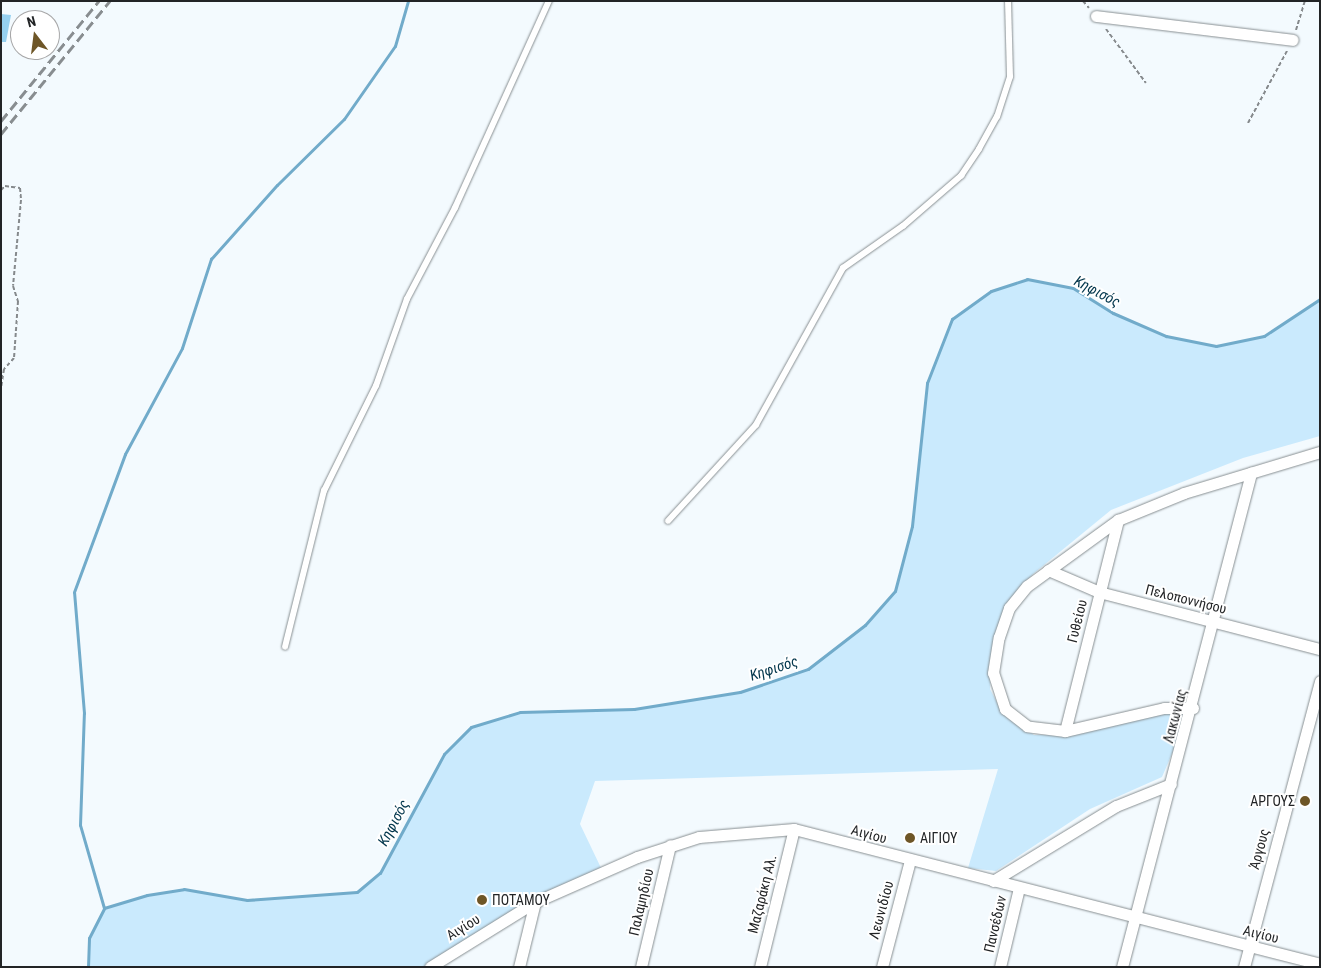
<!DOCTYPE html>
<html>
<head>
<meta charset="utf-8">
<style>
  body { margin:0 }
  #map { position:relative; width:1321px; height:968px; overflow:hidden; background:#f3fafe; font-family:"Roboto Condensed",sans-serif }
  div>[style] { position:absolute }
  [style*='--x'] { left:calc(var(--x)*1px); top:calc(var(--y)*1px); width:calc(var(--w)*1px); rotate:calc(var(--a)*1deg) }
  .green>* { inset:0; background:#caeafd }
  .stream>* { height:3px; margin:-1.5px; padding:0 1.5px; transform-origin:1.5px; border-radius:1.5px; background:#71abca }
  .building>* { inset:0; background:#95d0f0 }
  .path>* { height:2px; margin-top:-1px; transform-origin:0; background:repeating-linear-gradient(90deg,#85898c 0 4px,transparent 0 6.5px) }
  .roads { filter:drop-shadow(0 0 1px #888f92) drop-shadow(0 0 1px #888f92) }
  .lane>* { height:5.5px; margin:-2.75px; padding:0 2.75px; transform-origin:2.75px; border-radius:2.75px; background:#fff }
  .street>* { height:11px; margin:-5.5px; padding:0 5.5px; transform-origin:5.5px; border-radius:5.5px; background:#fff }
  .rail>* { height:3px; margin-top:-1.5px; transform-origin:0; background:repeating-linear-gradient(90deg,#888d90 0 10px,transparent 0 15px) }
  .dots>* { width:14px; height:14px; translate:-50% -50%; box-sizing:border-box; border:2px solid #fff; border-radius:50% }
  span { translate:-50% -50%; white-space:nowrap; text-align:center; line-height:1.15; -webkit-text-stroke:4px #fff; paint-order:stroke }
  .street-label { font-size:14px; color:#222426 }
  .poi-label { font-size:14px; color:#222426 }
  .right { translate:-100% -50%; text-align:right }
  .left { translate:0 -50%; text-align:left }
  .water-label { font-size:15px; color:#02364c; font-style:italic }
  .frame { position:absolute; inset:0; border:2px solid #222426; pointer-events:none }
  .north { position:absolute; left:10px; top:10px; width:50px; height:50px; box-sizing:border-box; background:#fff; border:1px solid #a7a7a8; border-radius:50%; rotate:345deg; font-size:14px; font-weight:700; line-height:20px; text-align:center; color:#222426 }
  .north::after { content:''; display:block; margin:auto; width:18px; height:22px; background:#6e5627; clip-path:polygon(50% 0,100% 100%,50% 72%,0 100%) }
</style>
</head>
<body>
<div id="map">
  <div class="green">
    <div style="clip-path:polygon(1027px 279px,1073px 288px,1113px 313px,1166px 336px,1216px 346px,1264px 336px,1320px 299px,1320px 436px,1243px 458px,1111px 510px,1033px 574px,1006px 605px,991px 663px,990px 689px,1001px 710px,1034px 735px,1064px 734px,1163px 712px,1190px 712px,1162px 777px,1090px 809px,996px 871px,968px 868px,998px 769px,595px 781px,580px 824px,602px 870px,424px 967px,88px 967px,89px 938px,104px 908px,147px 895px,184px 889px,247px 900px,358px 892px,380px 873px,444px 754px,471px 727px,520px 712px,634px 709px,740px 692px,808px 669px,865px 625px,895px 591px,912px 526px,927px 383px,952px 319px,991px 291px)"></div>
  </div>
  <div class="stream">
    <div style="--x:104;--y:908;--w:86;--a:-106.1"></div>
    <div style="--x:80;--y:825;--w:112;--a:-88"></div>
    <div style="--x:84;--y:713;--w:121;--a:-94.7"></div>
    <div style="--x:74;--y:592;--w:147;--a:-69.7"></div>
    <div style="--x:125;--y:454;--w:120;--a:-61.7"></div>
    <div style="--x:182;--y:348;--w:94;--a:-72"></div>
    <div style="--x:211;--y:259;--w:99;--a:-48.3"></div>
    <div style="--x:277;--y:185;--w:94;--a:-44.6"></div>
    <div style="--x:344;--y:119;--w:89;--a:-55.1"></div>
    <div style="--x:395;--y:46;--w:47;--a:-73.9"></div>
    <div style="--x:88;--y:967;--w:29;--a:-88"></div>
    <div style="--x:89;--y:938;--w:34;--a:-63"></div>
    <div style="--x:104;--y:908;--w:45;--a:-16.8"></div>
    <div style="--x:147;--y:895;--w:37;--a:-9"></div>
    <div style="--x:184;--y:889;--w:64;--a:9.9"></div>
    <div style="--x:247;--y:900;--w:110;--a:-4.2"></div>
    <div style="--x:357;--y:892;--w:30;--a:-40"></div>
    <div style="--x:380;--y:873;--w:135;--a:-61.7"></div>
    <div style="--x:444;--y:754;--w:38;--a:-45"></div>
    <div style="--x:471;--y:727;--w:51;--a:-17"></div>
    <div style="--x:520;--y:712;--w:114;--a:-1.5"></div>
    <div style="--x:634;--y:709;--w:107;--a:-9.1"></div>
    <div style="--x:740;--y:692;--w:72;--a:-18.7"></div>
    <div style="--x:808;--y:669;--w:72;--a:-37.7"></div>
    <div style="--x:865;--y:625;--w:45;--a:-48.6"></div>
    <div style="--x:895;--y:591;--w:67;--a:-75.3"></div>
    <div style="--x:912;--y:526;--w:144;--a:-84"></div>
    <div style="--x:927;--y:383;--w:69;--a:-68.7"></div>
    <div style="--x:952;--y:319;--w:48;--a:-35.7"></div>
    <div style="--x:991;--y:291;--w:38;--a:-18"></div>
    <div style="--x:1027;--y:279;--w:47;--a:11.1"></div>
    <div style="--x:1073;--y:288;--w:47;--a:32"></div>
    <div style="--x:1113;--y:313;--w:58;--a:23.5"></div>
    <div style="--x:1166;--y:336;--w:51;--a:11.3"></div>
    <div style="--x:1216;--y:346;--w:49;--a:-11.8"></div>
    <div style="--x:1264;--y:336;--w:67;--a:-33.5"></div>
  </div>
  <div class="building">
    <div style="clip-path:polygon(1px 14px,11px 15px,6px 42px,1px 42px)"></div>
  </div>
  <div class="path">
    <div style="--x:1083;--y:1;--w:9;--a:49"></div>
    <div style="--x:1106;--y:29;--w:67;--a:53.5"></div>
    <div style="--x:1296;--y:30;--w:30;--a:-73"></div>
    <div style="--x:1248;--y:123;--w:82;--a:-61.6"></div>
    <div style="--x:1;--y:190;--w:6;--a:-45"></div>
    <div style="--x:5;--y:186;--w:15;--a:8"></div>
    <div style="--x:20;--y:188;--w:12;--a:85"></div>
    <div style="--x:21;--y:200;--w:86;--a:95.3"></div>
    <div style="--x:13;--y:286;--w:16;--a:72"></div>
    <div style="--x:18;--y:301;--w:57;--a:94"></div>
    <div style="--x:14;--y:358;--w:15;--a:132"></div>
    <div style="--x:4;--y:369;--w:20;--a:99"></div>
  </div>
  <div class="roads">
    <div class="lane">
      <div style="--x:668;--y:521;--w:130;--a:-47.5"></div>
      <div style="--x:756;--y:425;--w:179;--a:-61"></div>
      <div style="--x:843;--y:268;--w:73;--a:-35"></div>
      <div style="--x:903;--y:226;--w:77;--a:-40.8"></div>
      <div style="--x:961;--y:176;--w:32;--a:-56"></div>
      <div style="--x:979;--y:149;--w:37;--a:-61"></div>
      <div style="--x:997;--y:117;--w:42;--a:-72"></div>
      <div style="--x:1010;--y:77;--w:76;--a:-91.5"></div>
      <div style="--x:285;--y:647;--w:161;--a:-76"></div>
      <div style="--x:324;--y:491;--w:117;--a:-63.7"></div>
      <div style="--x:376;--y:386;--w:92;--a:-70.4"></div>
      <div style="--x:407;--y:299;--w:103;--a:-62.2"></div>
      <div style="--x:455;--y:208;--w:227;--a:-65.6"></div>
    </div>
    <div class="street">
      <div style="--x:1096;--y:16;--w:198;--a:6.9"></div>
      <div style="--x:1048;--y:570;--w:56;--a:23.3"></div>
      <div style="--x:1099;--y:592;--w:228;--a:14.5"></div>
      <div style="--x:1193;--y:708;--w:29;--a:180"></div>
      <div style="--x:1164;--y:708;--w:102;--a:166.9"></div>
      <div style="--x:1065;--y:731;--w:38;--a:-173"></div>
      <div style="--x:1027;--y:726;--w:28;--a:-142"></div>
      <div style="--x:1005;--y:709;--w:38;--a:-108"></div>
      <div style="--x:993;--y:673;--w:36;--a:-81"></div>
      <div style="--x:999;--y:637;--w:31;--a:-71"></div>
      <div style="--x:1009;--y:608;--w:28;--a:-51"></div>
      <div style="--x:1027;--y:586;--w:112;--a:-36"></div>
      <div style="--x:1118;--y:520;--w:71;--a:-22.2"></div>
      <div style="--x:1184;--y:493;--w:142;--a:-16.8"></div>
      <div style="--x:1065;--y:731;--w:218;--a:-75.9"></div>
      <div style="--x:993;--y:881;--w:144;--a:-31.4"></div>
      <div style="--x:1116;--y:806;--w:59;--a:-21.8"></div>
      <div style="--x:430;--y:967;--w:123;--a:-31.8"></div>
      <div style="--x:535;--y:902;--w:111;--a:-23.8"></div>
      <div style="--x:637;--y:857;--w:65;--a:-17.9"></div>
      <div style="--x:699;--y:837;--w:95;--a:-4.8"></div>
      <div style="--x:794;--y:829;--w:543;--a:14.39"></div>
      <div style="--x:519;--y:967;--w:67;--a:-76.2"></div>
      <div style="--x:641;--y:967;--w:125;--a:-76.6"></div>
      <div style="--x:760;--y:967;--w:142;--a:-76.2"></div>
      <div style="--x:882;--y:967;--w:111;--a:-75.3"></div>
      <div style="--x:1000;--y:967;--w:81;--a:-76.5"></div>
      <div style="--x:1122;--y:967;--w:511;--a:-75.36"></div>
      <div style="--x:1244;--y:967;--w:296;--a:-75.1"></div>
    </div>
  </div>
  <div class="rail">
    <div style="--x:1;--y:121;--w:155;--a:-50.8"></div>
    <div style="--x:1;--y:134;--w:172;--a:-50.7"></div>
  </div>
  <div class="dots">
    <div style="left:1305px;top:801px;background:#6e5627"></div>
    <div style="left:910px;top:838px;background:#6e5627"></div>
    <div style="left:482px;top:900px;background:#6e5627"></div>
  </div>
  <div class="street-label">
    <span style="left:1186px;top:599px;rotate:14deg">Πελοποννήσου</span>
    <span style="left:1077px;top:621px;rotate:-76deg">Γυθείου</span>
    <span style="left:1175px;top:716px;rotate:-75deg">Λακωνίας</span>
    <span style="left:869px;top:834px;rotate:15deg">Αιγίου</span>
    <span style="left:1259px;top:849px;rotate:-75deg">Άργους</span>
    <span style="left:762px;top:894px;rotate:-76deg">Μαζαράκη Αλ.</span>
    <span style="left:641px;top:902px;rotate:-77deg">Παλαμηδίου</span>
    <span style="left:881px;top:910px;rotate:-75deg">Λεωνιδίου</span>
    <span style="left:995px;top:924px;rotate:-77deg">Πανσέδων</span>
    <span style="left:463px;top:927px;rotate:-32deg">Αιγίου</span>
    <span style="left:1261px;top:934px;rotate:14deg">Αιγίου</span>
  </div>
  <div class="poi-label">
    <span class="right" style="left:1295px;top:801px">ΑΡΓΟΥΣ</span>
    <span class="left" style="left:920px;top:838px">ΑΙΓΙΟΥ</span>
    <span class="left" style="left:492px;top:900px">ΠΟΤΑΜΟΥ</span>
  </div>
  <div class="water-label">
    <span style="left:1097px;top:292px;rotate:28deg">Κηφισός</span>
    <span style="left:774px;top:669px;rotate:-18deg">Κηφισός</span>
    <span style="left:394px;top:823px;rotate:-62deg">Κηφισός</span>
  </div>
  <div class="frame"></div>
  <div class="north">N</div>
</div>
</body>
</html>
